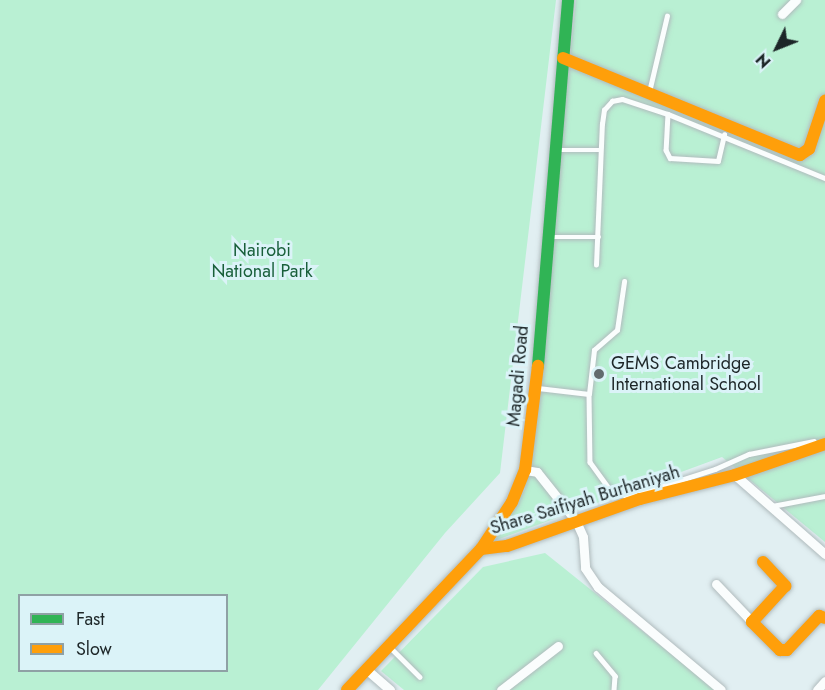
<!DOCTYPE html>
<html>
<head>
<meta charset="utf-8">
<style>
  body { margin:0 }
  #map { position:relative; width:825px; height:690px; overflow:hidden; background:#e1eff2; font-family:Jost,sans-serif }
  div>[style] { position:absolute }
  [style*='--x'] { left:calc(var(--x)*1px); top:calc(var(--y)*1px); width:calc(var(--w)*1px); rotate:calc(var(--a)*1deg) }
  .green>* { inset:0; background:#b9f0d3 }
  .roads { filter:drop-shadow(0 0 2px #b0bbbd) drop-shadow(0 0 2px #b0bbbd) }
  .lane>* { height:4.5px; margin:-2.25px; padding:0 2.25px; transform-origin:2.25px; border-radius:2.25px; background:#fafdfd }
  .street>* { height:9px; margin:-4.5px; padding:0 4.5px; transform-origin:4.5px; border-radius:4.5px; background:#fafdfd }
  .fast>* { height:12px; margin:-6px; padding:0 6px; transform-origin:6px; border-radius:6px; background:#30b455 }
  .slow>* { height:12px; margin:-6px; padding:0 6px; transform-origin:6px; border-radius:6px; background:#ff9f0a }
  .dots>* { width:16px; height:16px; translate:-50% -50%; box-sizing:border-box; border:3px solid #dbf3f8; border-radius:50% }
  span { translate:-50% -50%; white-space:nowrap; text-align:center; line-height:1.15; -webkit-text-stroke:6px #dbf3f8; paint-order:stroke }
  .park-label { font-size:18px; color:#185f3a }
  .poi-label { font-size:18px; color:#1d2628 }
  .left { translate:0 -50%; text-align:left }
  .street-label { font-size:18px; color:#1d2628 }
  .legend { position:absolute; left:18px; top:594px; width:210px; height:78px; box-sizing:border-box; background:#dbf3f8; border:2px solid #8fa1a5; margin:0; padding:8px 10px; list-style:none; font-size:18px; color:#1d2628 }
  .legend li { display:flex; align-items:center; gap:12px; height:30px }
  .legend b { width:30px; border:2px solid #8fa1a5 }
  .north { position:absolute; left:747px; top:18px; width:60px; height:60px; -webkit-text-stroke:4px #dbf3f8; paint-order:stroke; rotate:227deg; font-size:16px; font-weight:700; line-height:24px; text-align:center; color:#1d2628 }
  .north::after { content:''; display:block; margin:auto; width:21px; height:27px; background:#1d2628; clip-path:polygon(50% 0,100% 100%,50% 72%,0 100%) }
</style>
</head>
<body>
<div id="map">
  <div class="green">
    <div style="clip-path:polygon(evenodd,0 0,556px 0,500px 473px,445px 533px,318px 690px,0 690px,0 0,20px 596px,226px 596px,226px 670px,20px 670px,20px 596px)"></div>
    <div style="clip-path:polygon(576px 0,825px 0,825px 542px,722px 457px,494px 541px,525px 489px)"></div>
    <div style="clip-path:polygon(545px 553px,716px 690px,404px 690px,381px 671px,483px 567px)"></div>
  </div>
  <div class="roads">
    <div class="lane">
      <div style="--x:649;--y:92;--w:78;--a:-76.7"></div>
      <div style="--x:668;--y:114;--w:36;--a:93"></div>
      <div style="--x:666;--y:150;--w:9;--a:63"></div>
      <div style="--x:670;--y:158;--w:48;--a:3.6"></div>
      <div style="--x:718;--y:161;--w:27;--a:-77"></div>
      <div style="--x:559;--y:150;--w:42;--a:0"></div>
      <div style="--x:551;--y:237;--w:48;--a:0"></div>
      <div style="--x:596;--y:265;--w:141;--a:-87.6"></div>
      <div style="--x:602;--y:124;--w:14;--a:-82"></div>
      <div style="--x:604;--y:110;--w:12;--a:-48"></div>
      <div style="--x:612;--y:101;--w:10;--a:-11"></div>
      <div style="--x:622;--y:99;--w:48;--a:18.1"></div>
      <div style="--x:668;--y:114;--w:170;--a:22.2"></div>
      <div style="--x:538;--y:388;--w:51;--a:6.7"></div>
      <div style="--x:589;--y:394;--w:44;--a:-83.5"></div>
      <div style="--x:594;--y:350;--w:30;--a:-41"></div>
      <div style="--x:617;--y:330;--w:49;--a:-81.7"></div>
      <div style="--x:589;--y:394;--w:68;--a:89.2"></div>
      <div style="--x:590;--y:462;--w:32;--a:54"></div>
      <div style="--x:609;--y:488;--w:17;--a:24"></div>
      <div style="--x:625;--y:495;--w:9;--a:0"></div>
      <div style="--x:634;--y:495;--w:85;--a:-17.8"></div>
      <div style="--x:715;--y:469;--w:37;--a:-24"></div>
      <div style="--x:749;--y:454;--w:66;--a:-11.3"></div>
      <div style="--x:772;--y:506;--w:54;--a:-10.7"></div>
      <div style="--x:390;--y:647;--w:42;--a:45"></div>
      <div style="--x:596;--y:653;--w:30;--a:50"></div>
      <div style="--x:615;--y:676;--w:14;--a:94"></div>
    </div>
    <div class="street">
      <div style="--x:782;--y:14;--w:20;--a:-45"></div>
      <div style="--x:525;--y:470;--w:12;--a:9"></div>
      <div style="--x:537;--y:472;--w:63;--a:51.5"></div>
      <div style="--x:576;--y:521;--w:17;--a:66"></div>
      <div style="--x:583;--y:537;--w:31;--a:86"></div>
      <div style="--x:585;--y:568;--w:23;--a:56"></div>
      <div style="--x:598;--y:587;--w:160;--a:39.9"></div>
      <div style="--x:735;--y:475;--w:120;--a:41.3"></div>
      <div style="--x:716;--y:584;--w:52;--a:46.5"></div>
      <div style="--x:366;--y:669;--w:32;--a:41"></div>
      <div style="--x:501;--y:690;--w:72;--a:-37.7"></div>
      <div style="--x:817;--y:690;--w:12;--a:-48"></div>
    </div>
    <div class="fast">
      <div style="--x:538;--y:366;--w:367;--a:-85.3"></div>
    </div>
    <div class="slow">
      <div style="--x:563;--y:58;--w:256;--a:22.3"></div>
      <div style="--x:800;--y:155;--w:11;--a:-34"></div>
      <div style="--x:809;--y:149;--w:51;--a:-71.6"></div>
      <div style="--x:481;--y:549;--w:26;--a:-7"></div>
      <div style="--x:507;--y:546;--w:141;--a:-19.5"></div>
      <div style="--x:640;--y:499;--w:98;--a:-14.2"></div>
      <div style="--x:735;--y:475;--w:95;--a:-19"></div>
      <div style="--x:763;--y:562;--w:33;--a:47"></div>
      <div style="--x:785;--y:586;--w:49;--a:132.5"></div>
      <div style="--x:752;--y:622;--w:40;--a:45"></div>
      <div style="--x:780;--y:650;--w:7;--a:0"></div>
      <div style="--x:787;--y:650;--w:47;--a:-46.7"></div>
      <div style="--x:819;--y:616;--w:6;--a:18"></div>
      <div style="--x:347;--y:690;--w:195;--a:-46.5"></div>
      <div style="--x:481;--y:549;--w:56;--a:-56.6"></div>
      <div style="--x:512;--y:502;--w:35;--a:-68"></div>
      <div style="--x:525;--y:470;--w:105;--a:-82.9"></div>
    </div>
  </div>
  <div class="dots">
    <div style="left:599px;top:374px;background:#626c6f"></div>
  </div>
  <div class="park-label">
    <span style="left:262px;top:261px">Nairobi<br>National Park</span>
  </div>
  <div class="poi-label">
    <span class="left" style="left:611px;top:374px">GEMS Cambridge<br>International School</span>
  </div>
  <div class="street-label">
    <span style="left:518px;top:376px;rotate:-85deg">Magadi Road</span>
    <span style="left:585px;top:500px;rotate:-17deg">Share Saifiyah Burhaniyah</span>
  </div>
  <ul class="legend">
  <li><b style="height:8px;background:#30b455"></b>Fast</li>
  <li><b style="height:8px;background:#ff9f0a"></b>Slow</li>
  </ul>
  <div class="north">N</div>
</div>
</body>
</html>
